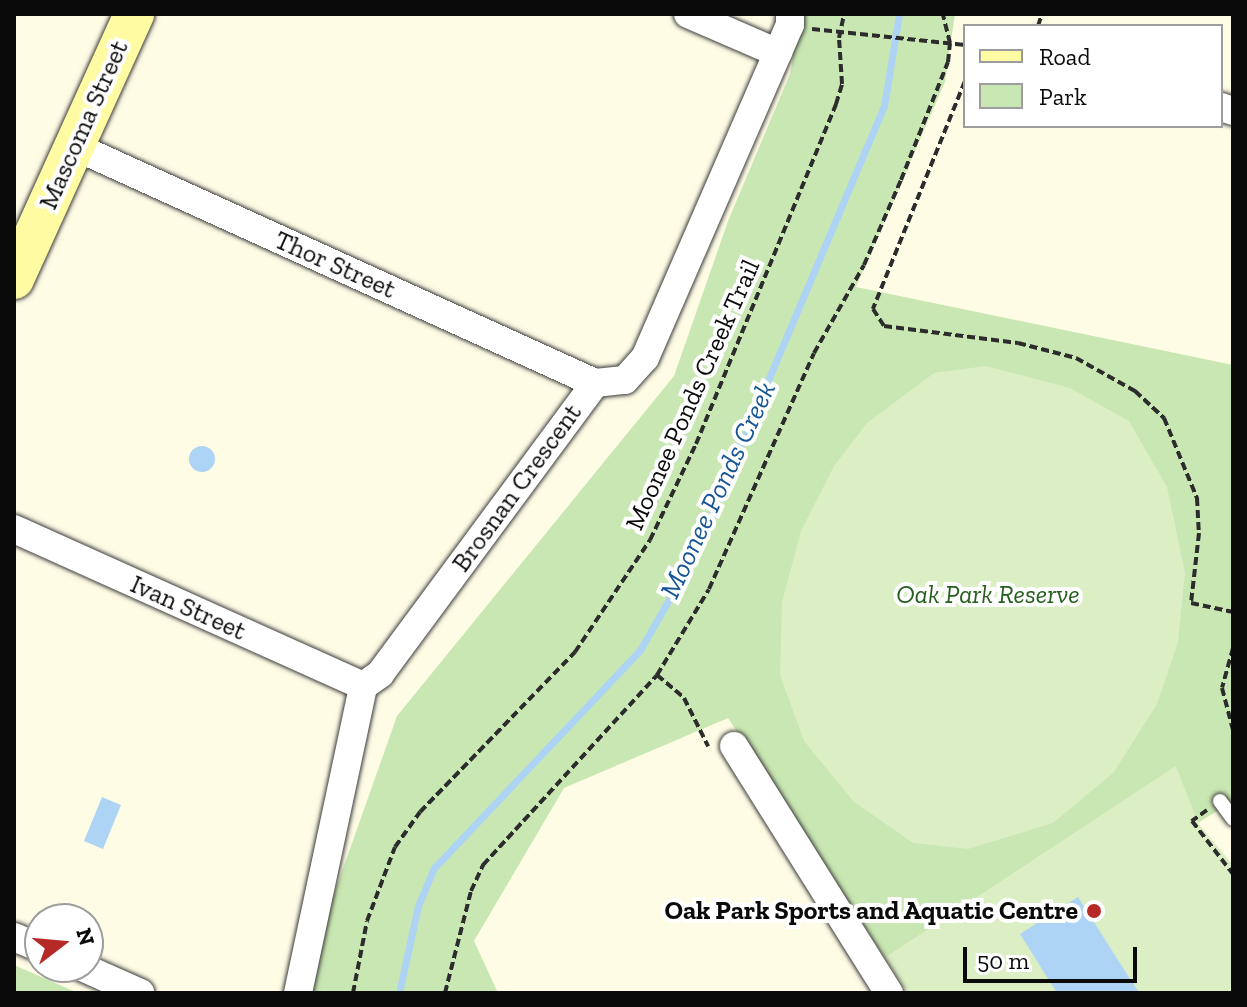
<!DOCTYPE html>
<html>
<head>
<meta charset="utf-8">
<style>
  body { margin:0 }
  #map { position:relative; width:1247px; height:1007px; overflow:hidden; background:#fffce6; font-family:"Zilla Slab",serif }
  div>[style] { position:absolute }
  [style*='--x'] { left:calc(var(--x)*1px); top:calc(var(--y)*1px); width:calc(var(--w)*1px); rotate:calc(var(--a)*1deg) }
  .green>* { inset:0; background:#c9e7b2 }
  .pitch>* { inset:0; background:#dceec4 }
  .water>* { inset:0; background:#add4f4 }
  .round { border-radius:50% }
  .stream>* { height:7px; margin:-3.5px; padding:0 3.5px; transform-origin:3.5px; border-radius:3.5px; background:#add4f4 }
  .path>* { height:4px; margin-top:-2px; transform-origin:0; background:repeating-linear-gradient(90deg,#2c2c2c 0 8px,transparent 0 12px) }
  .roads { filter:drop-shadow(0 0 2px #3d3d3d) drop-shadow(0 0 2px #3d3d3d) }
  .service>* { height:14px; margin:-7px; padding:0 7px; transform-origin:7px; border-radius:7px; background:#fff }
  .minor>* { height:28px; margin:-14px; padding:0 14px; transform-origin:14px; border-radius:14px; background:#fff }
  .secondary>* { height:40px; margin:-20px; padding:0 20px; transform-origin:20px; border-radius:20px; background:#fefba2 }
  .dots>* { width:22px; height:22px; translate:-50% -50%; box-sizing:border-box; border:4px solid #fff; border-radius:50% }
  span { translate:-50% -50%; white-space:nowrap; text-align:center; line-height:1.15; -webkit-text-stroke:8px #fff; paint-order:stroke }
  .street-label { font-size:26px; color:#0a0a0a }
  .park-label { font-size:26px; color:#255e1d; font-style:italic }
  .poi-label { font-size:26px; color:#0a0a0a; font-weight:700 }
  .right { translate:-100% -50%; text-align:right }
  .water-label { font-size:28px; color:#175597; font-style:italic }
  .frame { position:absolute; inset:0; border:16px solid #0a0a0a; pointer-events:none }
  .legend { position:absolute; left:963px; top:24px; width:260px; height:104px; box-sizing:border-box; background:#fff; border:2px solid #9d9d9d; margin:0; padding:10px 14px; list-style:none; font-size:24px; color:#0a0a0a }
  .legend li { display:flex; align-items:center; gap:16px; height:40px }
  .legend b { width:40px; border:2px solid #9d9d9d }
  .north { position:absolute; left:24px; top:903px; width:80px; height:80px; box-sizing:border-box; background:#fff; border:2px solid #9d9d9d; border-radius:50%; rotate:74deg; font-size:22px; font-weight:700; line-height:32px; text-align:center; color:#0a0a0a }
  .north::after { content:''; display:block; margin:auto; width:28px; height:36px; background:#b52a26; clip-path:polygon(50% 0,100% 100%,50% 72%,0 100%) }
  .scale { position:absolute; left:963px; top:947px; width:174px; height:36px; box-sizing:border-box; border:4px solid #0a0a0a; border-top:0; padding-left:10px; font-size:24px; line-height:28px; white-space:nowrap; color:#0a0a0a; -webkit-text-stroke:6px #fff; paint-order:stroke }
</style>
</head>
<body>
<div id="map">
  <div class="green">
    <div style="clip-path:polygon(801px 14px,955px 14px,945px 82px,856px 287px,1233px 365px,1233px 801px,1198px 823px,1175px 767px,885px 958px,728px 718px,564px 788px,474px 941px,498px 993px,299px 993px,397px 716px,674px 376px,728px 221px,790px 74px)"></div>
    <div style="clip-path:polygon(14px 965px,78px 993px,14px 993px)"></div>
  </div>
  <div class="pitch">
    <div style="clip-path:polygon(986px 366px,1070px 388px,1129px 421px,1167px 487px,1185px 573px,1178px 642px,1157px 704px,1114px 772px,1053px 823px,968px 849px,913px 843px,853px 801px,804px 741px,780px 675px,782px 602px,801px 531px,834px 466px,867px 423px,934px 373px)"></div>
    <div style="clip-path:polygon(1176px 766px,1198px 823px,1233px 865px,1233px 993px,908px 993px,885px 958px)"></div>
  </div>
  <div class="water">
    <div class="round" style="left:189px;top:446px;width:26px;height:26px"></div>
    <div style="clip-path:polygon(102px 797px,121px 805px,103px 849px,84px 841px)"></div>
    <div style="clip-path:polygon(1078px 897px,1139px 993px,1057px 993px,1020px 934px)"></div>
  </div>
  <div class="stream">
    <div style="--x:399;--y:993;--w:89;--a:-77.7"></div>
    <div style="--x:418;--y:906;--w:41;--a:-67.2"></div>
    <div style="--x:434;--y:868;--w:300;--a:-46.6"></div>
    <div style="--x:640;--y:650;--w:106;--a:-60.1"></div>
    <div style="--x:693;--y:558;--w:491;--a:-67.1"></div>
    <div style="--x:884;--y:106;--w:93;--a:-80.7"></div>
  </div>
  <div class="path">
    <div style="--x:1038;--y:26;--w:13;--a:-72"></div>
    <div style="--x:812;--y:29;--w:154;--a:6"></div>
    <div style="--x:965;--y:81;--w:246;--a:112"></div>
    <div style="--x:873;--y:309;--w:20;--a:57"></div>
    <div style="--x:884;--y:326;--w:135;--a:7.2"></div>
    <div style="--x:1018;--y:343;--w:60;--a:14.5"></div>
    <div style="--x:1076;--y:358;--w:68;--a:29.2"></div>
    <div style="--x:1135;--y:391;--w:40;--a:43"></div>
    <div style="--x:1164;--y:418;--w:87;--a:67.6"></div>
    <div style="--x:1197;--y:498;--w:35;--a:87"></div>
    <div style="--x:1199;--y:533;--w:70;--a:96.5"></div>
    <div style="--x:1191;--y:603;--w:43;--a:12.1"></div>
    <div style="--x:1233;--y:648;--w:41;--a:105.4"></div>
    <div style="--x:1222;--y:688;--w:43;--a:75.3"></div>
    <div style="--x:657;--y:675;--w:35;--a:40"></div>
    <div style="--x:684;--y:698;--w:54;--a:63.4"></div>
    <div style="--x:1207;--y:810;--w:19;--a:144"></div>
    <div style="--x:1192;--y:821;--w:67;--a:52.3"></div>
    <div style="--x:353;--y:993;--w:73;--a:-79"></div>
    <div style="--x:367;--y:921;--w:79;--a:-69.3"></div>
    <div style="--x:395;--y:847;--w:43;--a:-54.5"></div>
    <div style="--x:420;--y:812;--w:223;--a:-45.9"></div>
    <div style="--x:575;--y:652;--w:135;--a:-56.2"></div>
    <div style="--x:650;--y:540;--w:106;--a:-64.4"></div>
    <div style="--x:696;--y:444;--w:368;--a:-67.6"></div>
    <div style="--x:836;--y:104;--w:21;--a:-73"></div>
    <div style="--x:842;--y:84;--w:46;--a:-93.7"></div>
    <div style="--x:839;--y:38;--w:25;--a:-78"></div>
    <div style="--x:445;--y:993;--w:105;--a:-75.7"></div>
    <div style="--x:471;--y:891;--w:29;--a:-65"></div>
    <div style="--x:483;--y:865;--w:258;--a:-47.5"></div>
    <div style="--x:657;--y:675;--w:100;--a:-58.8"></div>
    <div style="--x:709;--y:589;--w:258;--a:-66"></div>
    <div style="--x:814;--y:353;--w:101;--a:-60.4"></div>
    <div style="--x:864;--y:265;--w:93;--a:-66.5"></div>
    <div style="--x:901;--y:180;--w:127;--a:-68.3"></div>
    <div style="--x:948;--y:62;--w:19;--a:-84"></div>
    <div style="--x:950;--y:43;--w:30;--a:-104"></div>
  </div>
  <div class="roads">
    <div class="service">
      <div style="--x:1220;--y:801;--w:22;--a:54"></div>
    </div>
    <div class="minor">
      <div style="--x:688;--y:14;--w:98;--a:23.4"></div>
      <div style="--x:1221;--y:107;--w:13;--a:18"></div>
      <div style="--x:74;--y:146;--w:572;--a:24.46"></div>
      <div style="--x:14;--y:529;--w:383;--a:24.2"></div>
      <div style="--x:734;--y:746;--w:292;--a:57.9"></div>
      <div style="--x:14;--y:937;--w:28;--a:23"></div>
      <div style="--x:82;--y:967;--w:64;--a:24.1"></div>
      <div style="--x:298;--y:993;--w:314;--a:-78"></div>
      <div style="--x:363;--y:686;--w:21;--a:-35"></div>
      <div style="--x:380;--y:674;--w:362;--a:-53.5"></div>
      <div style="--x:595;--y:383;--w:30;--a:-6"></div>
      <div style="--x:625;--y:380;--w:30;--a:-48"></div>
      <div style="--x:645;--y:358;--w:363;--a:-66.5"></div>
      <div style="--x:790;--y:25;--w:11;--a:-90"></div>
    </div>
    <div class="secondary">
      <div style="--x:14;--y:279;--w:291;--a:-65.6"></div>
    </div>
  </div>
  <div class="dots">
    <div style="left:1094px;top:911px;background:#b52a26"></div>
  </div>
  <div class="street-label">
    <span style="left:84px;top:125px;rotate:-66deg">Mascoma Street</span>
    <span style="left:335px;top:265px;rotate:24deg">Thor Street</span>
    <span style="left:693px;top:395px;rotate:-66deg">Moonee Ponds Creek Trail</span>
    <span style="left:517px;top:488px;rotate:-54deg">Brosnan Crescent</span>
    <span style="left:188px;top:608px;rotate:24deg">Ivan Street</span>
  </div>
  <div class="park-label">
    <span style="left:988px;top:595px">Oak Park Reserve</span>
  </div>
  <div class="poi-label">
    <span class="right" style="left:1078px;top:911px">Oak Park Sports and Aquatic Centre</span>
  </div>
  <div class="water-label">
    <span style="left:718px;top:490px;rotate:-65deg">Moonee Ponds Creek</span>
  </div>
  <div class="frame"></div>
  <ul class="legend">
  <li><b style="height:10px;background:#fefba2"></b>Road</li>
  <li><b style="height:22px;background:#c9e7b2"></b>Park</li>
  </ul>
  <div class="north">N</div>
  <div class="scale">50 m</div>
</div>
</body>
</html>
